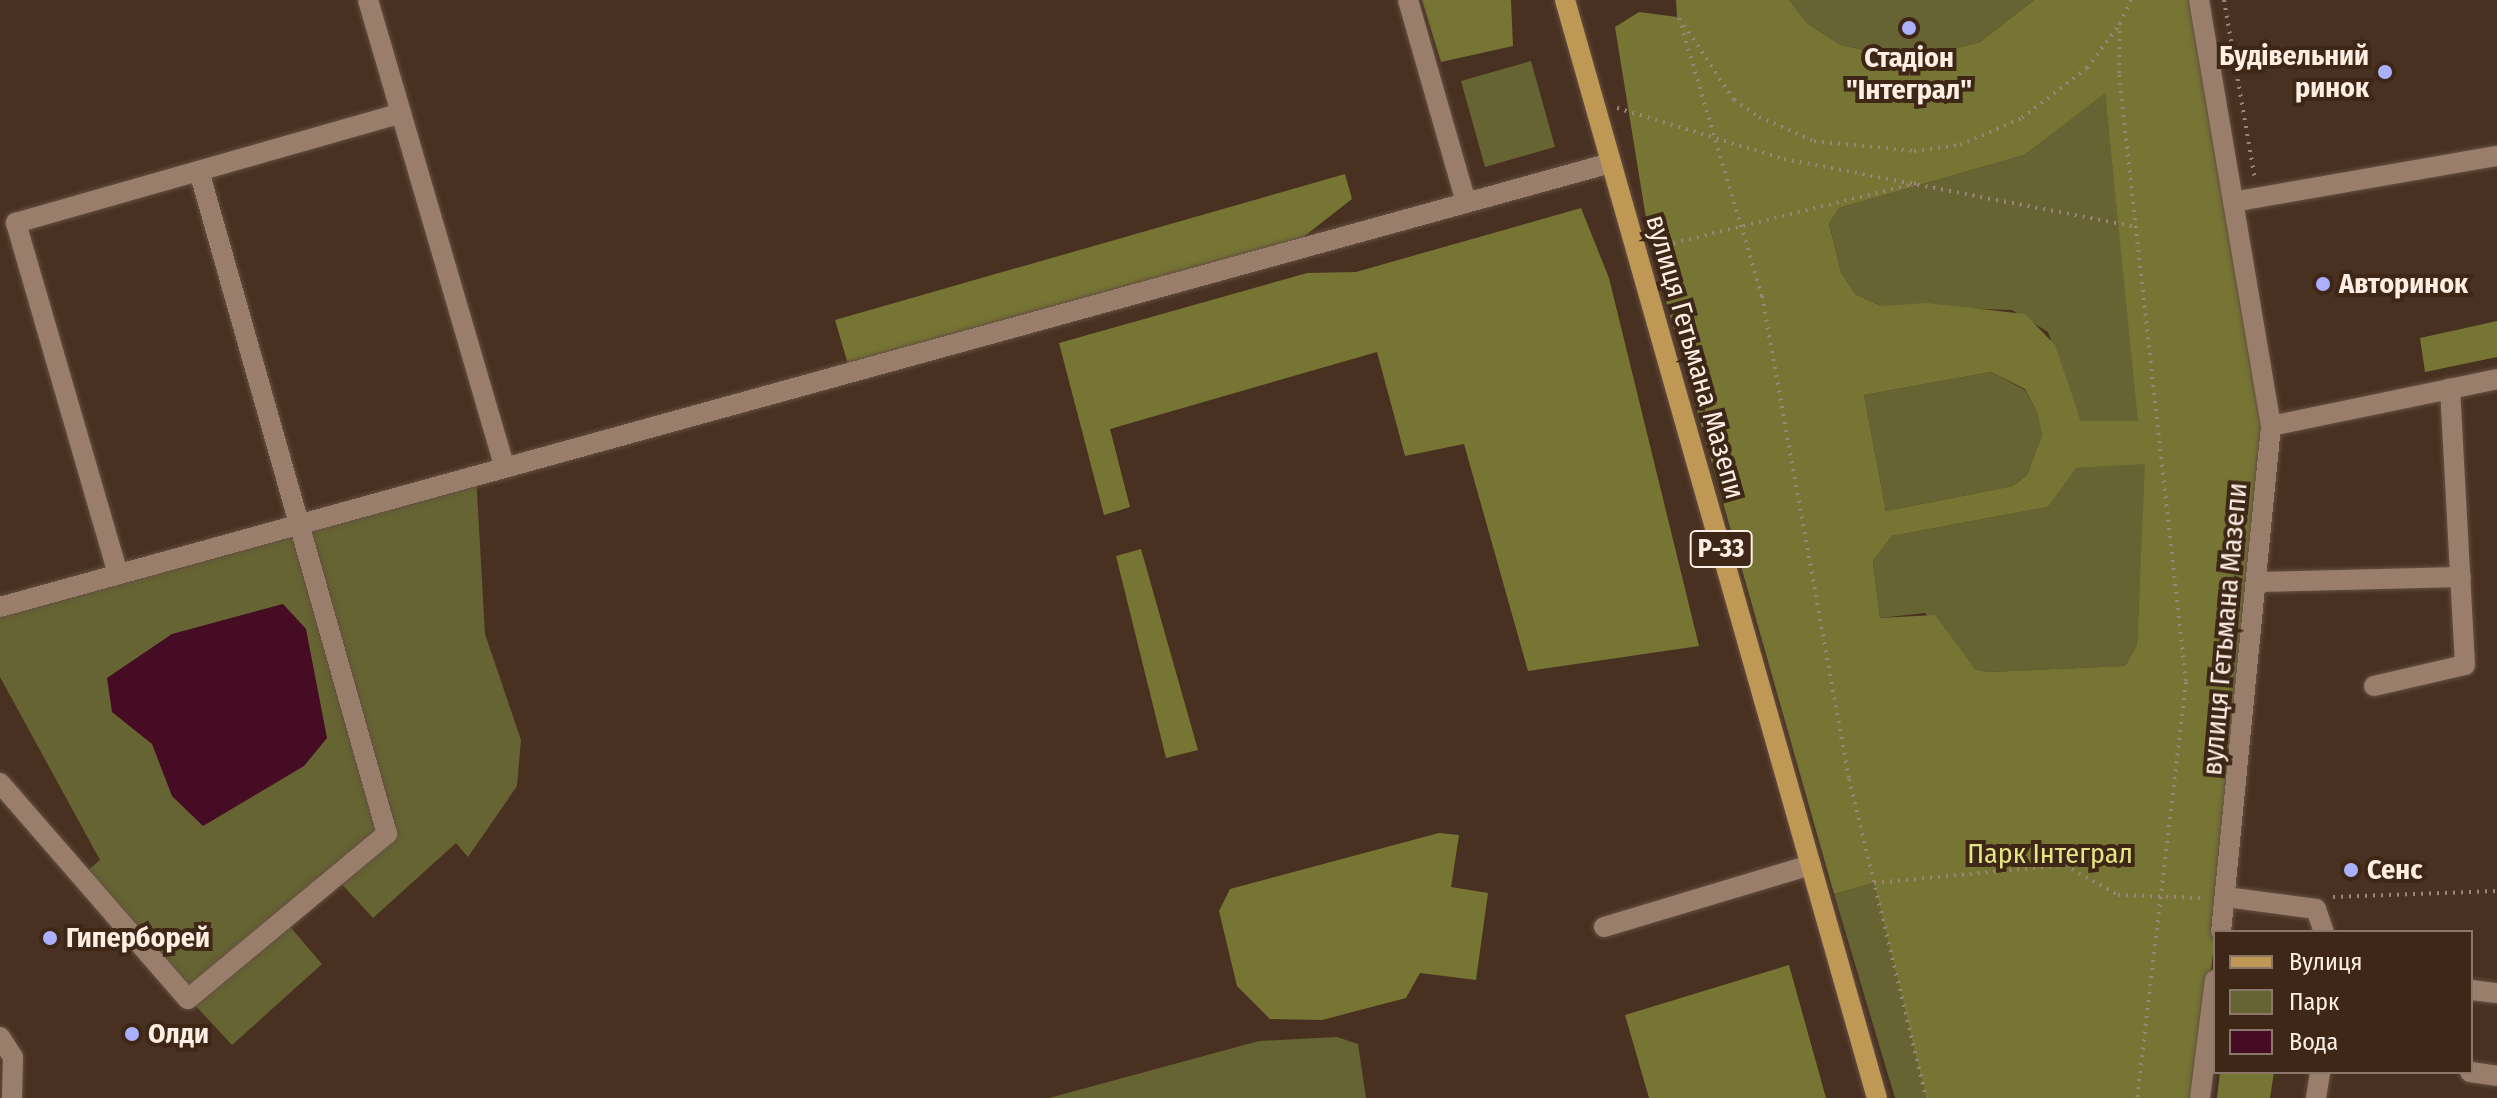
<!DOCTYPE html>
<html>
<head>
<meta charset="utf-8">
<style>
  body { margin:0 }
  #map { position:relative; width:2497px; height:1098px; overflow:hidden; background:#493121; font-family:"Fira Sans Condensed",sans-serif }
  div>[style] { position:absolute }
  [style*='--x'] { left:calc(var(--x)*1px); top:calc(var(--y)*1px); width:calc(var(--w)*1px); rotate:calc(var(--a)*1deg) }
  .green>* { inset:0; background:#656432 }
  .forest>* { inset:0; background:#767534 }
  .water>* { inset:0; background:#450c23 }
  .path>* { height:4px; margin-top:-2px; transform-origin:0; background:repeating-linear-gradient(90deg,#998477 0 2px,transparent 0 8px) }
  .roads { filter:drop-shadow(0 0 2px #645042) drop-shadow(0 0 2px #645042) }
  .minor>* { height:20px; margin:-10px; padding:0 10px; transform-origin:10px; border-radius:10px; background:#997e6c }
  .major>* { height:20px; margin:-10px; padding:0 10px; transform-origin:10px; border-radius:10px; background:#c09856 }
  .dots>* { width:22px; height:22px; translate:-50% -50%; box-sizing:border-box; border:4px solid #3e2717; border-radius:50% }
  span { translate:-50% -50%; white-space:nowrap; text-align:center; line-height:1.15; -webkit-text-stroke:8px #3e2717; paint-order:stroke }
  .shield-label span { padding:2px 6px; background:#3e2717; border:2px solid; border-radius:6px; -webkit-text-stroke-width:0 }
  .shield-label { font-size:26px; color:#feeee4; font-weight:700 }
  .poi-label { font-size:28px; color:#feeee4; font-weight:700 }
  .right { translate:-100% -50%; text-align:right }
  .left { translate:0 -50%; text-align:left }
  .street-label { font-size:28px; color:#feeee4 }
  .park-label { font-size:28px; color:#e5e586 }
  .legend { position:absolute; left:2213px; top:930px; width:260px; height:144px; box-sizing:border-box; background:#3e2717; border:2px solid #8b7769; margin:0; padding:10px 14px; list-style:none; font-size:24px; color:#feeee4 }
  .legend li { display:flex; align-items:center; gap:16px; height:40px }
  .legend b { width:40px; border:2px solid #8b7769 }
</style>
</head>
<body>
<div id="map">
  <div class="green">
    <div style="clip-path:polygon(1789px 0,2034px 0,1980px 42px,1910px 60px,1841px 45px,1808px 24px)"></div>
    <div style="clip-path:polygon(1531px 61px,1555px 147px,1485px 167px,1461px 81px)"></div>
    <div style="clip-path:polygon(2105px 92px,2139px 421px,2081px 421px,2048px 332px,2012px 310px,1881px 306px,1855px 294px,1841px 272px,1829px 222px,1839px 208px,2024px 155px)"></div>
    <div style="clip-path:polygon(1991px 372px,2025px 390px,2037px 412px,2042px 435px,2027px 475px,2013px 486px,1886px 511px,1864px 395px)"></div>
    <div style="clip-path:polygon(2146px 463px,2137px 645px,2125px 666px,1987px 672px,1975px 669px,1925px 613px,1880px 618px,1873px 561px,1892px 536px,2048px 507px,2075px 468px)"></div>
    <div style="clip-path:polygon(476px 475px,485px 634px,521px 740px,517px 786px,468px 857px,456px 843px,373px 918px,338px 880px,286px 922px,322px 964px,232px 1045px,78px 879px,100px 860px,0 677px,0 607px)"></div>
    <div style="clip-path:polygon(1874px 883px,1926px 1098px,1895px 1098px,1834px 894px)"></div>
    <div style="clip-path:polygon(1337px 1037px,1358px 1044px,1366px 1098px,1049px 1098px,1259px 1041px)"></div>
  </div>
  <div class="forest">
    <div style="clip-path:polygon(1422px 0,1511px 0,1513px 46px,1441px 62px)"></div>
    <div style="clip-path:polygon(evenodd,1676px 0,1789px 0,1808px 24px,1841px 45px,1910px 60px,1980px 42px,2034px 0,2199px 0,2271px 426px,2197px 1098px,1926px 1098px,1874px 883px,1834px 894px,1651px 249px,1615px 27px,1639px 12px,1677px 17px,1676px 0,2105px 93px,2138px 421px,2081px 421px,2055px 345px,2025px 314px,1927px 303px,1881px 306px,1855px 294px,1841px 272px,1829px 223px,1839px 208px,2024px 155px,2105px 93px,1676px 0,1991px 372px,2025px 389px,2037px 412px,2042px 435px,2027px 475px,2013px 486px,1886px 511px,1864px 395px,1991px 372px,1676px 0,2145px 464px,2137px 645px,2125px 666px,1987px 672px,1975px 669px,1935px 615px,1880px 618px,1873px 561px,1892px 536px,2048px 507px,2076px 468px,2145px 464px)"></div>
    <div style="clip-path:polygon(1345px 174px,1352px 199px,1302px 238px,848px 364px,835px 320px)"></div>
    <div style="clip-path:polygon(1581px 208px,1609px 278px,1699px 646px,1528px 671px,1464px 444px,1405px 456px,1377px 352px,1110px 429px,1130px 507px,1104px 515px,1059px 343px,1307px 273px,1356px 272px)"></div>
    <div style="clip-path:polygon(2497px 321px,2497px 357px,2425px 372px,2420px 338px)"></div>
    <div style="clip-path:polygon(1141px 549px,1198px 750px,1166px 758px,1116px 556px)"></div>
    <div style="clip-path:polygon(1439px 833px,1459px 835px,1451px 887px,1488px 893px,1476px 980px,1420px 973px,1406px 998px,1322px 1020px,1270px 1019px,1237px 986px,1219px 911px,1230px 889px)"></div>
    <div style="clip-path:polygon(1789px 965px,1826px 1098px,1649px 1098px,1625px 1015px)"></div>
    <div style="clip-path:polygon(2220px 1072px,2274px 1072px,2270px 1098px,2217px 1098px)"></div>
  </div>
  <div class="water">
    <div style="clip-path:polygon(283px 604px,306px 629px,327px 738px,304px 766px,203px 826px,172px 796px,152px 744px,112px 712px,107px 678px,172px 634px)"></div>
  </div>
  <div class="path">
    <div style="--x:2131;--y:0;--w:25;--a:116"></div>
    <div style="--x:2120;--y:23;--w:52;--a:91.1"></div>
    <div style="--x:2119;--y:75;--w:611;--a:83.7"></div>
    <div style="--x:2186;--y:682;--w:419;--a:96.7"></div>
    <div style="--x:2224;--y:0;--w:182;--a:80.2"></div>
    <div style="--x:1679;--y:18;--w:290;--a:73.4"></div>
    <div style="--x:1762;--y:296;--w:491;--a:79.8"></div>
    <div style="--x:1849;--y:779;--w:328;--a:76.4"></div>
    <div style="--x:1684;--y:25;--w:90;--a:56.3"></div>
    <div style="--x:1734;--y:100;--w:30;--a:34"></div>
    <div style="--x:1759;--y:117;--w:60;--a:23.6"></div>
    <div style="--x:1814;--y:141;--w:100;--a:5.7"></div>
    <div style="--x:1914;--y:151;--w:46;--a:-7.4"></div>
    <div style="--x:1960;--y:145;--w:68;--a:-23.5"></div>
    <div style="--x:2022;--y:118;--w:82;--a:-37.6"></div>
    <div style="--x:2087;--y:68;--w:54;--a:-53.3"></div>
    <div style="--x:1617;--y:108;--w:175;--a:17"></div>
    <div style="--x:1784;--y:159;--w:359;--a:10.9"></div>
    <div style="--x:1658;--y:247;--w:267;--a:-13.9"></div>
    <div style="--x:1874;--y:883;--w:192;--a:-5.4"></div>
    <div style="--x:2065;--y:865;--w:61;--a:29.5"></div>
    <div style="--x:2118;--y:895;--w:85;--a:2"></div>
    <div style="--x:2333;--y:897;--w:164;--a:-2.1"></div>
  </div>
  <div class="roads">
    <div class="minor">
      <div style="--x:368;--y:0;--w:487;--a:73.7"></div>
      <div style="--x:1408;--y:0;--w:210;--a:74"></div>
      <div style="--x:2199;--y:0;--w:432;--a:80.4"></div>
      <div style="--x:2271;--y:426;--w:508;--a:95.64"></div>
      <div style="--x:2233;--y:202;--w:268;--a:-9.9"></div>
      <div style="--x:2271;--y:426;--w:231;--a:-11.7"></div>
      <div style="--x:118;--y:574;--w:366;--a:-106.2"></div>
      <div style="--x:16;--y:223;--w:398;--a:-15.9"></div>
      <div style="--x:2259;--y:582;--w:202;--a:-1.4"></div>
      <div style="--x:0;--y:607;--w:1671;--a:-15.41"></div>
      <div style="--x:2374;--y:686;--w:93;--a:-13"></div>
      <div style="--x:2465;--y:665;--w:277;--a:-93.1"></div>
      <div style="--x:0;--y:783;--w:286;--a:49"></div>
      <div style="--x:188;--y:999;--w:259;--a:-39.7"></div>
      <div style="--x:387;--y:834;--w:689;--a:-105.83"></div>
      <div style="--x:2226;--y:897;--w:91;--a:7.6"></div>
      <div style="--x:2316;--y:909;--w:24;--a:71"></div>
      <div style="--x:1604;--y:927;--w:216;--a:-16.7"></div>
      <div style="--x:2471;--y:990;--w:26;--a:7"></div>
      <div style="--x:0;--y:1037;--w:24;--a:57"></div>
      <div style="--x:13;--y:1057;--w:41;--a:91.4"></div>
      <div style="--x:2470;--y:1072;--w:27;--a:8"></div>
      <div style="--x:2200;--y:1098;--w:119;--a:-82.8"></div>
      <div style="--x:2316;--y:1098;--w:26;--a:-81"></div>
    </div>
    <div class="major">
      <div style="--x:1565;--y:0;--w:1141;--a:74.14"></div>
    </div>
  </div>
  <div class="dots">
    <div style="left:1909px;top:28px;background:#aab0fb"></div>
    <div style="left:2385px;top:72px;background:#aab0fb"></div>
    <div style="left:2323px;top:284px;background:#aab0fb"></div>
    <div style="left:2351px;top:870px;background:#aab0fb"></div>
    <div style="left:50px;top:938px;background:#aab0fb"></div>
    <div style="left:132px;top:1034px;background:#aab0fb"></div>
  </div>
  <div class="shield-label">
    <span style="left:1721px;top:549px">Р-33</span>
  </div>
  <div class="poi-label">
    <span class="right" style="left:2369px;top:72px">Будівельний<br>ринок</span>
    <span style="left:1909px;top:74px">Стадіон<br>"Інтеграл"</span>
    <span class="left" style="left:2339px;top:284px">Авторинок</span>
    <span class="left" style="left:2367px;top:870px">Сенс</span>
    <span class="left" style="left:66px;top:938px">Гиперборей</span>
    <span class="left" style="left:148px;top:1034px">Олди</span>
  </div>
  <div class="street-label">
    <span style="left:1695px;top:357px;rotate:74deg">вулиця Гетьмана Мазепи</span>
    <span style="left:2225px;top:629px;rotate:-85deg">вулиця Гетьмана Мазепи</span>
  </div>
  <div class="park-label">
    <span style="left:2050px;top:854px">Парк Інтеграл</span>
  </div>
  <ul class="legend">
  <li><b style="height:10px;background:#c09856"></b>Вулиця</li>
  <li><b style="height:22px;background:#656432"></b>Парк</li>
  <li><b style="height:22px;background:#450c23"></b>Вода</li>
  </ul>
</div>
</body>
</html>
